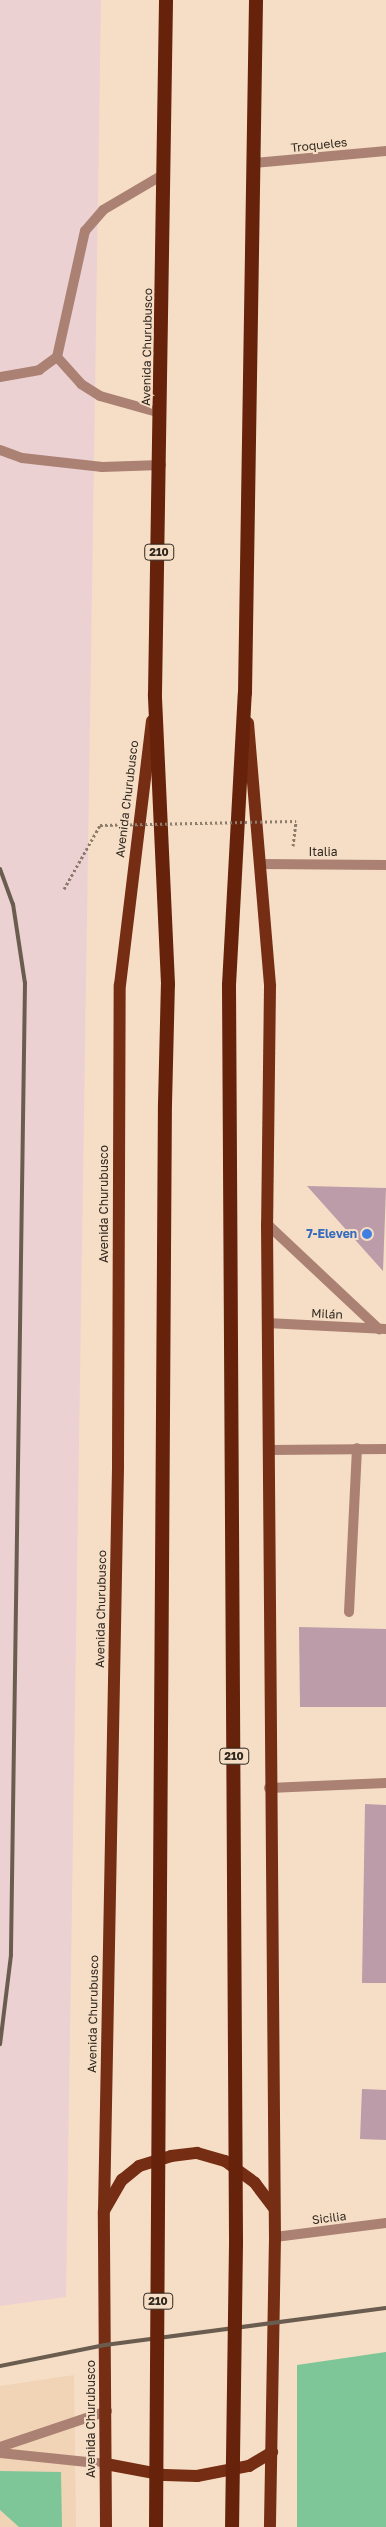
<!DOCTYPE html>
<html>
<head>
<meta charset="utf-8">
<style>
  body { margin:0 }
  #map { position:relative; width:386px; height:2527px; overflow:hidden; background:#f6dec6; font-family:"Golos Text",sans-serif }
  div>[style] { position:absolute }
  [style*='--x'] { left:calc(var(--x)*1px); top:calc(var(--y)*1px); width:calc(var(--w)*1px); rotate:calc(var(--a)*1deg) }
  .built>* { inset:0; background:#f1d3b6 }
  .industrial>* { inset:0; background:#ecd1d3 }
  .green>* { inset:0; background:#7ec698 }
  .building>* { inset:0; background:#bc9ca8 }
  .path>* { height:3px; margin-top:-1.5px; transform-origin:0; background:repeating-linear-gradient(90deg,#8c7c6c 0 2.5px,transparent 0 5px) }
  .service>* { height:10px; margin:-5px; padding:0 5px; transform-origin:5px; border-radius:5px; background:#ab8173 }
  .minor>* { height:10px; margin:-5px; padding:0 5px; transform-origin:5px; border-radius:5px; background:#ab8173 }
  .primary>* { height:12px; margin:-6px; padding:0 6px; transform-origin:6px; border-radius:6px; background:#752e13 }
  .trunk>* { height:14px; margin:-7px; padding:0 7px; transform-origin:7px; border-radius:7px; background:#66220a }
  .rail>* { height:4px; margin:-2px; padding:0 2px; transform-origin:2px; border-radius:2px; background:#6a5d50 }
  .path-bridge>* { height:3px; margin-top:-1.5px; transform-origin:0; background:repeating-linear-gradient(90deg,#8c7c6c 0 2.5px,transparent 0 5px) }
  .trunk-bridge>* { height:14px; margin:-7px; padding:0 7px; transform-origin:7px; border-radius:7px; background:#66220a }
  .dots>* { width:14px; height:14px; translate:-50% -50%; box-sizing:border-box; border:2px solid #f6dec6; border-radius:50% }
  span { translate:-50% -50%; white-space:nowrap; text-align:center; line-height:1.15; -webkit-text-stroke:4px #f6dec6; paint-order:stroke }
  .shield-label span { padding:1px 4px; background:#f6dec6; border:1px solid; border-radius:4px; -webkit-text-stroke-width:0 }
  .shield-label { font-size:11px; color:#30271e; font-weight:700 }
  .street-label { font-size:12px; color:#30271e }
  .shop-label { font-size:12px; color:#366cbe; font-weight:700 }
  .right { translate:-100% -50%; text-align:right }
</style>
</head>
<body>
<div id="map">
  <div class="built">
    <div style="clip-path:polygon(74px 2375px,76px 2527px,0 2527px,0 2386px)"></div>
  </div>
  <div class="industrial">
    <div style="clip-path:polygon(0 0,101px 0,66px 2297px,0 2306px)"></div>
  </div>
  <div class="green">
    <div style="clip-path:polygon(386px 2352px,386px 2527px,297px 2527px,297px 2365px)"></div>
    <div style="clip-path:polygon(0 2471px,61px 2472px,62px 2527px,19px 2527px,0 2510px)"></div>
  </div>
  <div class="building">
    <div style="clip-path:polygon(307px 1186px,386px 1188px,383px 1271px)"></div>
    <div style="clip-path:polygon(299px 1627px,386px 1629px,386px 1707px,300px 1707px)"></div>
    <div style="clip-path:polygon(365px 1804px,386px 1805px,386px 1983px,362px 1983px)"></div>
    <div style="clip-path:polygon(362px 2089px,386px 2090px,386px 2140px,360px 2139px)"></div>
  </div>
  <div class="path">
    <div style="--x:293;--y:846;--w:25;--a:-83"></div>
    <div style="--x:64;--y:889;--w:73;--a:-60.6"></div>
  </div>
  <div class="service">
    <div style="--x:57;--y:357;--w:36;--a:48"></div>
    <div style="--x:81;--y:384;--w:22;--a:32"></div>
    <div style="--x:100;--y:396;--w:63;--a:15.6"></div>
    <div style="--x:0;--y:377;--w:40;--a:-10"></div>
    <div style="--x:39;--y:370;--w:22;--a:-36"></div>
    <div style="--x:57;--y:357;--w:129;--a:-77.5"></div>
    <div style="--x:85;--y:231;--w:28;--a:-49"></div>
    <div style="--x:103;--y:210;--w:71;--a:-30.5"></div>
    <div style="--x:0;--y:450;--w:23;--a:20"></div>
    <div style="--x:22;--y:458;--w:81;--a:6.4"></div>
    <div style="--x:102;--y:467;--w:59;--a:-1.9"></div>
    <div style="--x:267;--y:1224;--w:154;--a:43.2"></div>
    <div style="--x:268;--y:1450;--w:118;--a:-0.5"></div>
    <div style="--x:349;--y:1612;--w:164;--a:-87.2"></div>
    <div style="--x:269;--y:1788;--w:117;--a:-2.4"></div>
    <div style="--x:0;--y:2447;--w:113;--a:-18.6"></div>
    <div style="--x:0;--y:2453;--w:107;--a:5.9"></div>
  </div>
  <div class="minor">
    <div style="--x:254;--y:163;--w:133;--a:-5.2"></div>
    <div style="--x:260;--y:864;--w:126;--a:0.5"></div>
    <div style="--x:267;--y:1323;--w:119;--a:2.9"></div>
    <div style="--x:275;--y:2237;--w:112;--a:-7.2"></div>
  </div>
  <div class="primary">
    <div style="--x:248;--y:723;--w:264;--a:85.2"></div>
    <div style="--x:270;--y:986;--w:238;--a:90.7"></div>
    <div style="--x:267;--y:1224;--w:1013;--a:89.55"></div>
    <div style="--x:275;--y:2237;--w:290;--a:91"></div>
    <div style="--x:105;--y:2209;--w:34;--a:-60"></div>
    <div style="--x:122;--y:2180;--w:22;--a:-39"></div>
    <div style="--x:139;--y:2166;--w:34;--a:-17"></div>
    <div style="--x:171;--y:2156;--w:26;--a:-7"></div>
    <div style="--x:197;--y:2153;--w:29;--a:16"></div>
    <div style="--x:225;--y:2161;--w:37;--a:36"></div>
    <div style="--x:255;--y:2183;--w:31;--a:53"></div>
    <div style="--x:106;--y:2464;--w:60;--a:10.6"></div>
    <div style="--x:165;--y:2475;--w:32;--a:2"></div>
    <div style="--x:197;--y:2476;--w:53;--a:-10.9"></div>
    <div style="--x:249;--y:2466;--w:27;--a:-31"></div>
    <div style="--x:106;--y:2527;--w:316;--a:-90.4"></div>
    <div style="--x:104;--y:2211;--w:746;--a:-88.92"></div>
    <div style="--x:118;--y:1465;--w:480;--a:-89.8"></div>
    <div style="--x:120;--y:985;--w:266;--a:-83.1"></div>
  </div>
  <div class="trunk">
    <div style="--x:229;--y:985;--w:292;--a:-86.9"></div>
    <div style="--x:245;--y:693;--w:693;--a:-89.09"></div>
    <div style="--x:165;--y:1104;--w:120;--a:-88.6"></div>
    <div style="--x:168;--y:984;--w:290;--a:-92.6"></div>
    <div style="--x:155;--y:694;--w:694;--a:-89.09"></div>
  </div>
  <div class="rail">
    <div style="--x:0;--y:869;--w:37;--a:70"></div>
    <div style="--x:13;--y:904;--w:80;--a:81.4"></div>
    <div style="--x:25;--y:983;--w:972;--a:90.83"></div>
    <div style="--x:11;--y:1955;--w:90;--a:97"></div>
    <div style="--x:0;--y:2366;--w:107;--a:-11.3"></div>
    <div style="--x:105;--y:2345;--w:283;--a:-7.5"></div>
  </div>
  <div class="path-bridge">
    <div style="--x:100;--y:825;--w:196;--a:-1.2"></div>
  </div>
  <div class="trunk-bridge">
    <div style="--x:229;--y:985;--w:1259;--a:89.68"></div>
    <div style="--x:236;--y:2244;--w:283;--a:90.8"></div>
    <div style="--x:156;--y:2527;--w:1423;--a:-89.64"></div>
  </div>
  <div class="dots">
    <div style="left:367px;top:1234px;background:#3f7fe0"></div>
  </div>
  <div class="shield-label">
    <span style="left:159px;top:552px">210</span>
    <span style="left:234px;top:1756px">210</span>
    <span style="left:158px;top:2301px">210</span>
  </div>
  <div class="street-label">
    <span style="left:319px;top:145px;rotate:-6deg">Troqueles</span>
    <span style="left:147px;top:347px;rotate:-89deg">Avenida Churubusco</span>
    <span style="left:127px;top:799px;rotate:-83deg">Avenida Churubusco</span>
    <span style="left:323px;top:852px">Italia</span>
    <span style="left:104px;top:1204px;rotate:-90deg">Avenida Churubusco</span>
    <span style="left:327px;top:1314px;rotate:3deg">Milán</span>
    <span style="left:101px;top:1609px;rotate:-89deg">Avenida Churubusco</span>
    <span style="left:93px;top:2014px;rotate:-89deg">Avenida Churubusco</span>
    <span style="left:329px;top:2218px;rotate:-7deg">Sicilia</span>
    <span style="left:91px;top:2419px;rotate:-90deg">Avenida Churubusco</span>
  </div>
  <div class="shop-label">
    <span class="right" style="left:357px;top:1234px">7-Eleven</span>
  </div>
</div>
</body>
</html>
